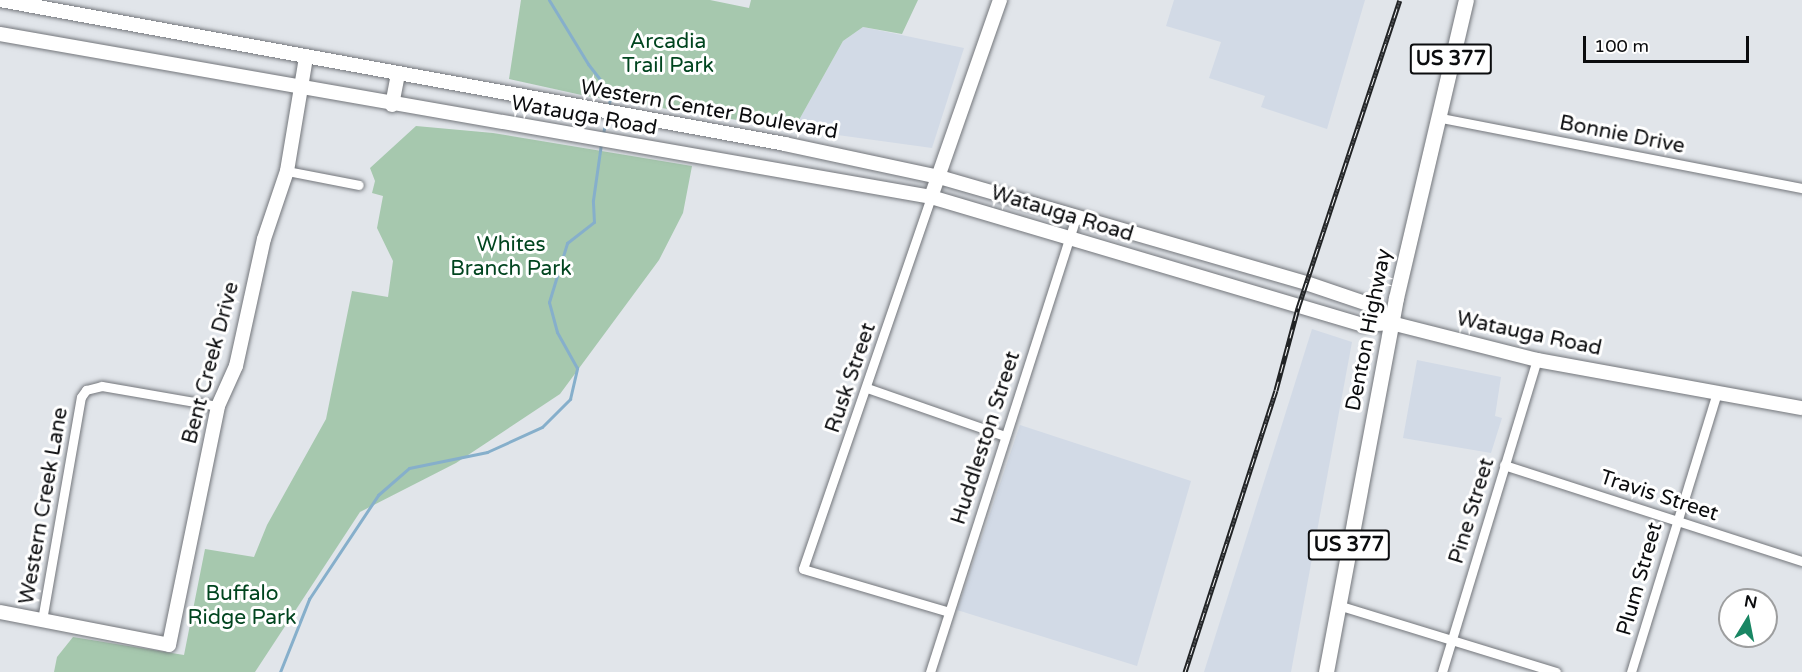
<!DOCTYPE html>
<html>
<head>
<meta charset="utf-8">
<style>
  body { margin:0 }
  #map { position:relative; width:1802px; height:672px; overflow:hidden; background:#e1e5ea; font-family:"Varela Round",sans-serif }
  div>[style] { position:absolute }
  [style*='--x'] { left:calc(var(--x)*1px); top:calc(var(--y)*1px); width:calc(var(--w)*1px); rotate:calc(var(--a)*1deg) }
  .built>* { inset:0; background:#d2dae6 }
  .green>* { inset:0; background:#a6c8ae }
  .stream>* { height:3px; margin:-1.5px; padding:0 1.5px; transform-origin:1.5px; border-radius:1.5px; background:#86afcb }
  .roads { filter:drop-shadow(0 0 2px #73767b) drop-shadow(0 0 2px #73767b) }
  .street>* { height:9px; margin:-4.5px; padding:0 4.5px; transform-origin:4.5px; border-radius:4.5px; background:#fff }
  .secondary>* { height:14px; margin:-7px; padding:0 7px; transform-origin:7px; border-radius:7px; background:#fff }
  .primary>* { height:15px; margin:-7.5px; padding:0 7.5px; transform-origin:7.5px; border-radius:7.5px; background:#fff }
  .rail>* { height:5px; margin-top:-2.5px; transform-origin:0; background:repeating-linear-gradient(90deg,#fff 0 9px,#212325 0 18px); box-sizing:border-box; border-block:2px solid #212325 }
  span { translate:-50% -50%; white-space:nowrap; text-align:center; line-height:1.15; -webkit-text-stroke:6px #fff; paint-order:stroke }
  .shield-label span { padding:2px 4px; background:#fff; border:2px solid; border-radius:4px; -webkit-text-stroke-width:0 }
  .shield-label { font-size:20px; color:#0b0c0e; font-weight:700 }
  .park-label { font-size:21px; color:#01451f }
  .street-label { font-size:21px; color:#0b0c0e }
  .north { position:absolute; left:1718px; top:588px; width:60px; height:60px; box-sizing:border-box; background:#fff; border:2px solid #9d9e9f; border-radius:50%; rotate:10deg; font-size:16px; font-weight:700; line-height:24px; text-align:center; color:#0b0c0e }
  .north::after { content:''; display:block; margin:auto; width:21px; height:27px; background:#198663; clip-path:polygon(50% 0,100% 100%,50% 72%,0 100%) }
  .scale { position:absolute; left:1583px; top:36px; width:166px; height:27px; box-sizing:border-box; border:3px solid #0b0c0e; border-top:0; padding-left:8px; font-size:18px; line-height:21px; white-space:nowrap; color:#0b0c0e; -webkit-text-stroke:4px #fff; paint-order:stroke }
</style>
</head>
<body>
<div id="map">
  <div class="built">
    <div style="clip-path:polygon(1174px 0,1365px 0,1327px 129px,1261px 107px,1265px 96px,1209px 78px,1221px 42px,1166px 26px)"></div>
    <div style="clip-path:polygon(863px 27px,964px 48px,932px 148px,794px 129px,843px 41px)"></div>
    <div style="clip-path:polygon(1312px 329px,1352px 342px,1291px 672px,1204px 672px)"></div>
    <div style="clip-path:polygon(1417px 360px,1501px 377px,1495px 416px,1502px 418px,1491px 453px,1403px 438px)"></div>
    <div style="clip-path:polygon(1020px 425px,1191px 481px,1137px 666px,957px 610px)"></div>
  </div>
  <div class="green">
    <div style="clip-path:polygon(521px 0,710px 0,749px 8px,751px 0,918px 0,902px 34px,863px 27px,843px 41px,794px 129px,586px 96px,509px 79px)"></div>
    <div style="clip-path:polygon(416px 126px,493px 133px,692px 166px,683px 213px,659px 260px,560px 394px,456px 463px,360px 512px,255px 672px,54px 672px,57px 657px,73px 637px,184px 655px,205px 549px,254px 557px,267px 525px,326px 419px,352px 291px,388px 297px,393px 261px,377px 228px,383px 196px,372px 193px,375px 181px,370px 168px)"></div>
  </div>
  <div class="stream">
    <div style="--x:549;--y:0;--w:75;--a:58.6"></div>
    <div style="--x:588;--y:64;--w:37;--a:52"></div>
    <div style="--x:611;--y:93;--w:15;--a:101"></div>
    <div style="--x:603;--y:134;--w:20;--a:-79"></div>
    <div style="--x:280;--y:672;--w:79;--a:-68.3"></div>
    <div style="--x:309;--y:599;--w:125;--a:-56.4"></div>
    <div style="--x:378;--y:495;--w:41;--a:-41.1"></div>
    <div style="--x:409;--y:468;--w:80;--a:-11.6"></div>
    <div style="--x:487;--y:452;--w:60;--a:-24.4"></div>
    <div style="--x:542;--y:427;--w:40;--a:-45"></div>
    <div style="--x:570;--y:399;--w:32;--a:-77"></div>
    <div style="--x:577;--y:368;--w:41;--a:-119.1"></div>
    <div style="--x:557;--y:332;--w:31;--a:-105"></div>
    <div style="--x:549;--y:302;--w:62;--a:-73"></div>
    <div style="--x:567;--y:243;--w:34;--a:-38"></div>
    <div style="--x:594;--y:222;--w:22;--a:-93"></div>
    <div style="--x:593;--y:200;--w:57;--a:-81.9"></div>
  </div>
  <div class="roads">
    <div class="street">
      <div style="--x:1436;--y:117;--w:373;--a:11"></div>
      <div style="--x:287;--y:171;--w:73;--a:11"></div>
      <div style="--x:931;--y:197;--w:393;--a:109"></div>
      <div style="--x:803;--y:569;--w:152;--a:16.4"></div>
      <div style="--x:867;--y:388;--w:146;--a:19.2"></div>
      <div style="--x:1504;--y:465;--w:313;--a:17.9"></div>
      <div style="--x:1338;--y:605;--w:228;--a:17.1"></div>
      <div style="--x:42;--y:620;--w:226;--a:-80.1"></div>
      <div style="--x:81;--y:397;--w:9;--a:-54"></div>
      <div style="--x:86;--y:390;--w:16;--a:-14"></div>
      <div style="--x:102;--y:386;--w:118;--a:9.8"></div>
      <div style="--x:930;--y:672;--w:479;--a:-72.2"></div>
      <div style="--x:1442;--y:672;--w:326;--a:-73.1"></div>
      <div style="--x:1631;--y:672;--w:292;--a:-72.9"></div>
    </div>
    <div class="secondary">
      <div style="--x:0;--y:0;--w:798;--a:10.39"></div>
      <div style="--x:785;--y:144;--w:157;--a:12.1"></div>
      <div style="--x:939;--y:177;--w:382;--a:16.1"></div>
      <div style="--x:1306;--y:283;--w:72;--a:18.7"></div>
      <div style="--x:1374;--y:306;--w:24;--a:45"></div>
      <div style="--x:0;--y:34;--w:945;--a:9.93"></div>
      <div style="--x:931;--y:197;--w:451;--a:16.5"></div>
      <div style="--x:1363;--y:325;--w:28;--a:-4"></div>
      <div style="--x:1391;--y:323;--w:151;--a:14.2"></div>
      <div style="--x:1537;--y:360;--w:269;--a:10.3"></div>
      <div style="--x:392;--y:105;--w:32;--a:-79"></div>
      <div style="--x:931;--y:197;--w:209;--a:-70.7"></div>
      <div style="--x:0;--y:612;--w:172;--a:11"></div>
      <div style="--x:169;--y:645;--w:244;--a:-78.4"></div>
      <div style="--x:218;--y:406;--w:44;--a:-65.8"></div>
      <div style="--x:236;--y:366;--w:130;--a:-77.6"></div>
      <div style="--x:264;--y:239;--w:72;--a:-71.3"></div>
      <div style="--x:287;--y:171;--w:115;--a:-80.5"></div>
    </div>
    <div class="primary">
      <div style="--x:1326;--y:672;--w:380;--a:-79.4"></div>
      <div style="--x:1396;--y:298;--w:306;--a:-76.8"></div>
    </div>
  </div>
  <div class="rail">
    <div style="--x:1185;--y:672;--w:296;--a:-72.1"></div>
    <div style="--x:1276;--y:390;--w:85;--a:-75"></div>
    <div style="--x:1298;--y:308;--w:324;--a:-71.7"></div>
  </div>
  <div class="shield-label">
    <span style="left:1451px;top:59px">US 377</span>
    <span style="left:1349px;top:545px">US 377</span>
  </div>
  <div class="park-label">
    <span style="left:668px;top:54px">Arcadia<br>Trail Park</span>
    <span style="left:511px;top:257px">Whites<br>Branch Park</span>
    <span style="left:242px;top:606px">Buffalo<br>Ridge Park</span>
  </div>
  <div class="street-label">
    <span style="left:709px;top:110px;rotate:10deg">Western Center Boulevard</span>
    <span style="left:584px;top:116px;rotate:10deg">Watauga Road</span>
    <span style="left:1622px;top:135px;rotate:11deg">Bonnie Drive</span>
    <span style="left:1062px;top:214px;rotate:17deg">Watauga Road</span>
    <span style="left:1369px;top:330px;rotate:-79deg">Denton Highway</span>
    <span style="left:1529px;top:334px;rotate:12deg">Watauga Road</span>
    <span style="left:211px;top:363px;rotate:-75deg">Bent Creek Drive</span>
    <span style="left:851px;top:378px;rotate:-71deg">Rusk Street</span>
    <span style="left:986px;top:438px;rotate:-72deg">Huddleston Street</span>
    <span style="left:1659px;top:496px;rotate:18deg">Travis Street</span>
    <span style="left:44px;top:506px;rotate:-80deg">Western Creek Lane</span>
    <span style="left:1472px;top:511px;rotate:-73deg">Pine Street</span>
    <span style="left:1640px;top:579px;rotate:-74deg">Plum Street</span>
  </div>
  <div class="north">N</div>
  <div class="scale">100 m</div>
</div>
</body>
</html>
